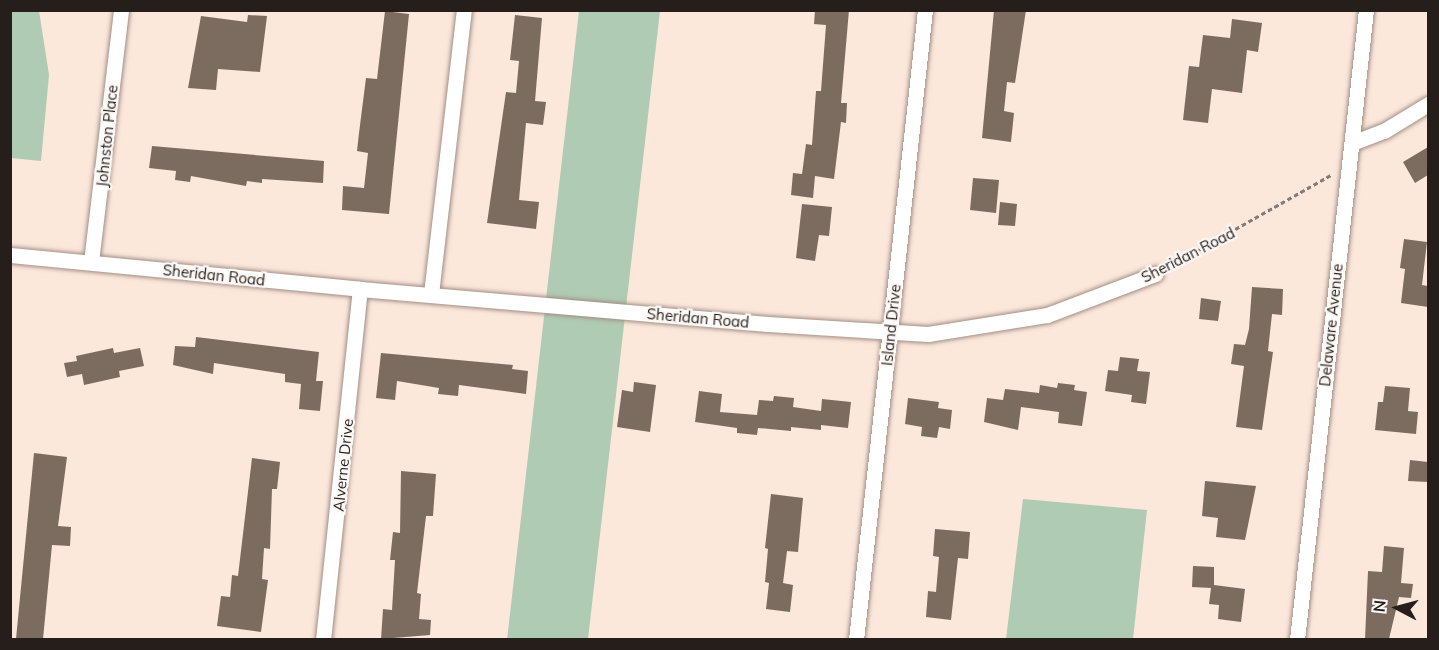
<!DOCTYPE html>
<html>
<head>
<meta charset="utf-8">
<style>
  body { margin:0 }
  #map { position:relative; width:1439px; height:650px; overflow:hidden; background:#fce7db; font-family:Mulish,sans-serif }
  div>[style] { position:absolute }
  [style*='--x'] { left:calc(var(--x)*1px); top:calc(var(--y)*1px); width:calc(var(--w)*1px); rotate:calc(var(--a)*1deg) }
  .green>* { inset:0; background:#b0cbb3 }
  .building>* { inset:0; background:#7c6c5f }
  .path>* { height:3px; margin-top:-1.5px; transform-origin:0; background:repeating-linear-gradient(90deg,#887b73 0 4.5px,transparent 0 7.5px) }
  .roads { filter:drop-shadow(0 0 2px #a28e84) drop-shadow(0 0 2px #a28e84) }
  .street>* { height:15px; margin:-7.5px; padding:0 7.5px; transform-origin:7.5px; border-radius:7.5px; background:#fff }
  span { translate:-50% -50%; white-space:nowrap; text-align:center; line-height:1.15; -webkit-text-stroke:4.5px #fcf8f5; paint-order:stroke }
  .street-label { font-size:15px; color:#251e1a }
  .frame { position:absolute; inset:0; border:12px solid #251e1a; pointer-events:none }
  .north { position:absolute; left:1367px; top:578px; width:60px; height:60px; -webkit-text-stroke:4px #fcf8f5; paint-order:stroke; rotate:276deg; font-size:16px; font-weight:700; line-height:24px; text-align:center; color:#251e1a }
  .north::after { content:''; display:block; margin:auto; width:21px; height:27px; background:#251e1a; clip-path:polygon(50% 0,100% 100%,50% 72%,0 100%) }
</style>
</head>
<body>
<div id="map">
  <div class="green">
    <div style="clip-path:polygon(11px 10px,39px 11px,49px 75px,41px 161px,11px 158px)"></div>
    <div style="clip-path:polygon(579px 11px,660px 11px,588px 639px,507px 640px)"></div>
    <div style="clip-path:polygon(1023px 499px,1147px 510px,1133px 639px,1006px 639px)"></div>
  </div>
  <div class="building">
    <div style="clip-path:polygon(815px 10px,849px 10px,841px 103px,847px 103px,846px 123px,841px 122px,834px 179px,815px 176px,813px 198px,791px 195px,793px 173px,802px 174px,806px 144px,812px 145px,816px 91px,821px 91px,826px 25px,814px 24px)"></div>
    <div style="clip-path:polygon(994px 10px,1026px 10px,1015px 83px,1007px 82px,1004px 111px,1014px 113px,1011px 142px,982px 138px)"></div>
    <div style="clip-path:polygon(385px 11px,409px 14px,389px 214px,342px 210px,343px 186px,364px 188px,368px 153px,357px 151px,359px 133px,366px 78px,377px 79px)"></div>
    <div style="clip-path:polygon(248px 15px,267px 16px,260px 72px,218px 69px,216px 90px,188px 88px,201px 16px,247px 22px)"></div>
    <div style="clip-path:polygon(515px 15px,542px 18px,535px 101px,546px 102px,543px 125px,526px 123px,519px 200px,539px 202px,536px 229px,487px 223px,506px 92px,516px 93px,519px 61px,510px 60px)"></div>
    <div style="clip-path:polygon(1232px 19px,1262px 23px,1258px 52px,1247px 50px,1242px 93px,1212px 89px,1208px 123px,1183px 120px,1189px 66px,1199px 67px,1203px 35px,1230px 38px)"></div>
    <div style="clip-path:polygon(152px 146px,324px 161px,323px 183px,262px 179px,262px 183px,247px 181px,246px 186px,191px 176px,190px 182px,175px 180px,176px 171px,149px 168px)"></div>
    <div style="clip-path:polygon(1428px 147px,1428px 175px,1415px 183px,1403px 162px)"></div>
    <div style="clip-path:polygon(973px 178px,999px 180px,996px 213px,970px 210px)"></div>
    <div style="clip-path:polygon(1000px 202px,1017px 204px,1015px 226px,998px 225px)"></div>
    <div style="clip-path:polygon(802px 204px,832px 207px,829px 236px,819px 235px,815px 261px,796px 258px)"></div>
    <div style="clip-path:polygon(1404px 239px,1427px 242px,1422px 285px,1428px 286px,1428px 307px,1401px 303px,1405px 269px,1400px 268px)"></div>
    <div style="clip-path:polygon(1252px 287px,1283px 289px,1282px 315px,1272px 314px,1268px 351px,1273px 352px,1262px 430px,1236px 427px,1244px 366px,1231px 364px,1234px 344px,1245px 345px,1249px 329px)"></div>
    <div style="clip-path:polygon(1201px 298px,1221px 301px,1218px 321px,1199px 319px)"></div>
    <div style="clip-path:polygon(196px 337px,319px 352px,316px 381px,323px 381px,320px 411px,299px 409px,301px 384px,285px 382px,285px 374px,214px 363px,213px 374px,173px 365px,175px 346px,195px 347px)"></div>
    <div style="clip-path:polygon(113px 348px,114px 353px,140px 348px,144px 366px,119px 371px,120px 377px,84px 385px,82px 374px,67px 377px,64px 363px,77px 361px,76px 356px)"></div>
    <div style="clip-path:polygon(381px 353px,513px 365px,512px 369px,528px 371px,526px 394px,459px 385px,458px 396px,438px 394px,439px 388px,397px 381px,395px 400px,376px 398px)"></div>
    <div style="clip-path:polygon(1120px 357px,1139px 359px,1137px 371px,1150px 372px,1146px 404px,1131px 402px,1132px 395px,1105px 391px,1108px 370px,1118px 371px)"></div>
    <div style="clip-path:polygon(634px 382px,656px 385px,650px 432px,617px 427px,622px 390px,633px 392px)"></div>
    <div style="clip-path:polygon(1058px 383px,1075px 385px,1074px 390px,1087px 392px,1082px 426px,1058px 423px,1059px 412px,1021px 407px,1018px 430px,984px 422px,987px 398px,1003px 400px,1005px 389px,1039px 393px,1040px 385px,1057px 388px)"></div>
    <div style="clip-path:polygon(1385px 386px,1410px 388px,1408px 411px,1418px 412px,1416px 434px,1375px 430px,1378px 402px,1383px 402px)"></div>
    <div style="clip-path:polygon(699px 391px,722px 394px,720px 412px,757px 415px,759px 400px,773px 401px,774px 396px,794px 398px,793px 407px,821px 411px,822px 399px,851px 402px,848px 428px,821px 425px,821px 430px,791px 427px,791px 431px,758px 428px,757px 435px,737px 433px,737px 428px,695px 422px)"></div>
    <div style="clip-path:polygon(908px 398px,939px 402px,938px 408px,952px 410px,950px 429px,939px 427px,937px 438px,921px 436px,922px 427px,905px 424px)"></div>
    <div style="clip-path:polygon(34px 453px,67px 457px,58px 526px,71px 527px,70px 546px,52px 545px,43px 639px,16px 639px)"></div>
    <div style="clip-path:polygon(252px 458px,280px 462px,277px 489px,272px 489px,270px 549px,264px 548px,262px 579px,268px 580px,261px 632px,217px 626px,221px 596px,230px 597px,232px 575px,238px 576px)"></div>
    <div style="clip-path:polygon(1410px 460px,1428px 462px,1428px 482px,1408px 481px)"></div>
    <div style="clip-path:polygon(401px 471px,436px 474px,433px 516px,426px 516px,417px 593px,421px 594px,419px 619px,431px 620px,430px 635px,381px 639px,383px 609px,392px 610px,395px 560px,390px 560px,393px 532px,400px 533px)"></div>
    <div style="clip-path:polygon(1205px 481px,1256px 486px,1245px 540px,1216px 537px,1218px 518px,1202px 516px)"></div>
    <div style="clip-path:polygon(771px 494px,803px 498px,798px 552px,787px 551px,783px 583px,793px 585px,790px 612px,766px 609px,769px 583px,765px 582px,768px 549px,765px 548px)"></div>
    <div style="clip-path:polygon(935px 529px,970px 532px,968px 559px,958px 558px,951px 620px,926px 617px,928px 591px,936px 592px,939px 557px,933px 556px)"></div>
    <div style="clip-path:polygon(1384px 546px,1404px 548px,1401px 583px,1413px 584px,1411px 598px,1399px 597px,1389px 639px,1365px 639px,1368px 571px,1382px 572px)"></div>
    <div style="clip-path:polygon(1193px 566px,1214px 567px,1214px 585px,1245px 589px,1241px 622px,1218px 619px,1219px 605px,1209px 604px,1211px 588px,1192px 587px)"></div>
  </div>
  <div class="path">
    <div style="--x:1170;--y:266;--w:185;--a:-29.5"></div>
  </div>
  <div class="roads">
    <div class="street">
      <div style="--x:1352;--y:143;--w:34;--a:-21"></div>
      <div style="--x:1384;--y:131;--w:52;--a:-31.5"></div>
      <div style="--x:10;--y:255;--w:352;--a:5.5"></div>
      <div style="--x:360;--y:289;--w:409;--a:4.9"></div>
      <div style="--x:768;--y:324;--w:160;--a:3.6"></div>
      <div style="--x:928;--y:334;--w:121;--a:-9.1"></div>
      <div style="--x:1047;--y:315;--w:116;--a:-20.8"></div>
      <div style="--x:91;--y:262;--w:254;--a:-83.2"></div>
      <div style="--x:431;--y:294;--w:286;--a:-83.4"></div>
      <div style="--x:323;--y:640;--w:353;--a:-84"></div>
      <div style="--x:856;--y:640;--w:634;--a:-83.75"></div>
      <div style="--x:1297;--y:640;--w:634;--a:-83.75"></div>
    </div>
  </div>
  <div class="street-label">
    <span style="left:107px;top:136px;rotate:-84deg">Johnston Place</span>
    <span style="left:1188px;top:255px;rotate:-27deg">Sheridan Road</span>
    <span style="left:214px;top:275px;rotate:6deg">Sheridan Road</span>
    <span style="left:698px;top:318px;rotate:5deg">Sheridan Road</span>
    <span style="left:891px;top:325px;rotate:-84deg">Island Drive</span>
    <span style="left:1331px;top:325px;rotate:-84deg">Delaware Avenue</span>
    <span style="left:343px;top:465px;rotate:-84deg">Alverne Drive</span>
  </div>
  <div class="frame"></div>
  <div class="north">N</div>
</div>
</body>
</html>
